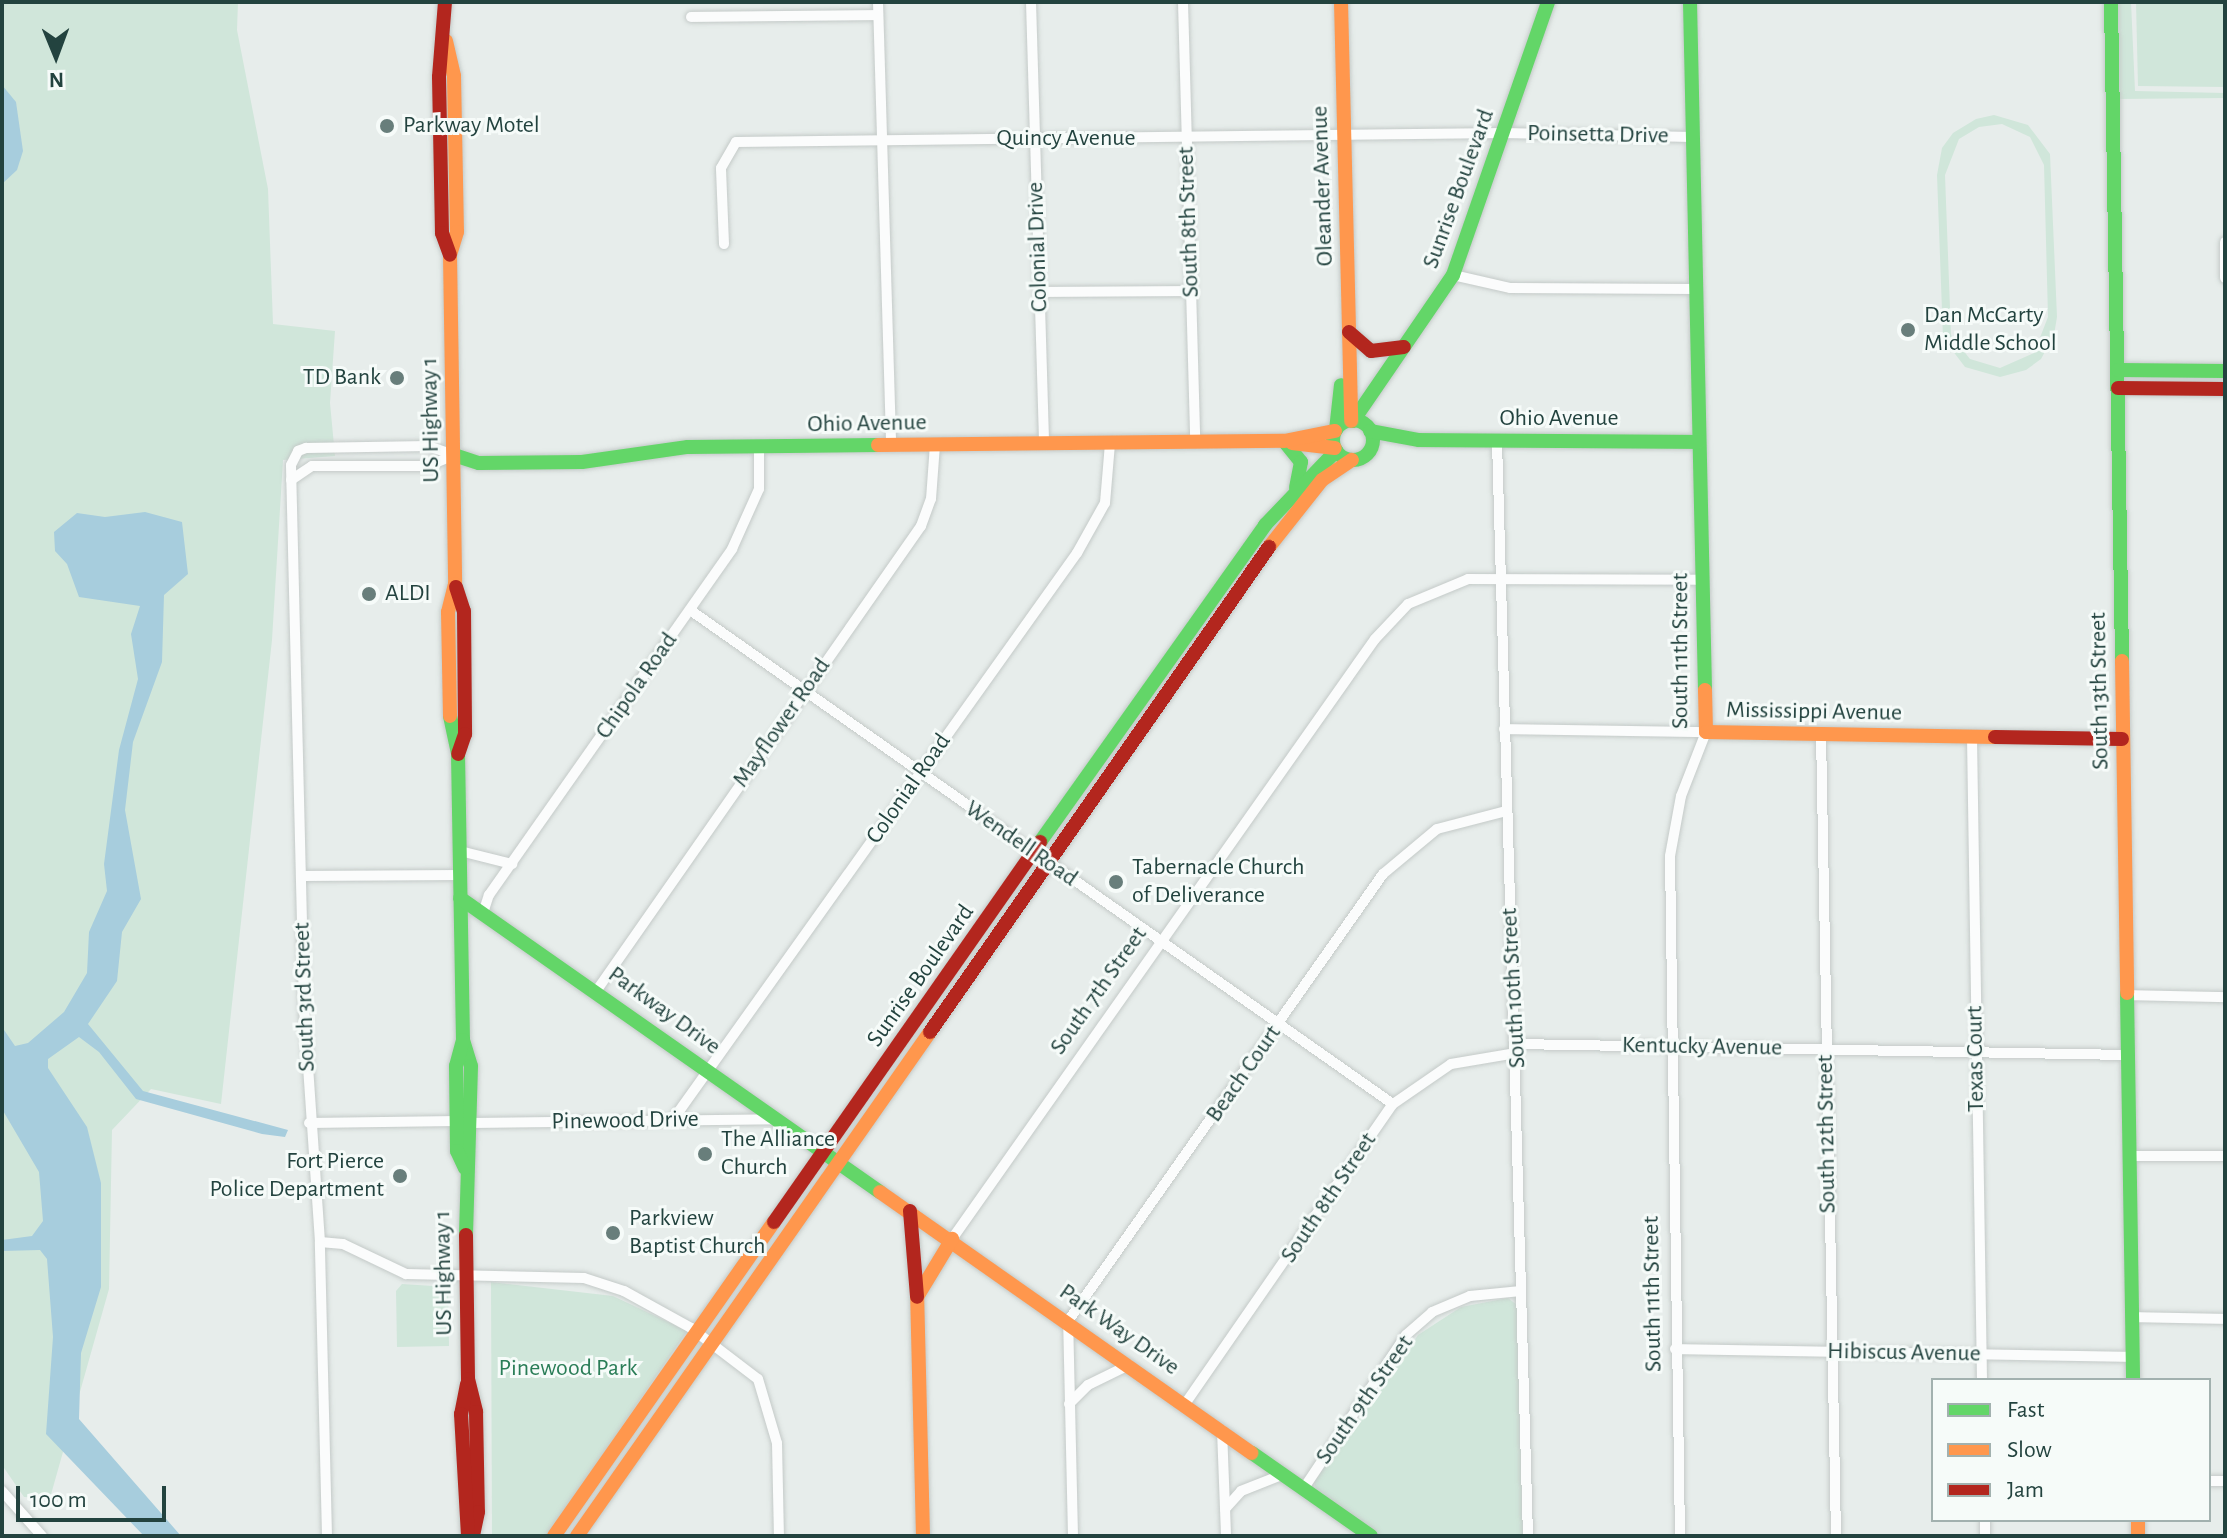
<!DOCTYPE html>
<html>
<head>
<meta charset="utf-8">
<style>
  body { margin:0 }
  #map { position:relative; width:2227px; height:1538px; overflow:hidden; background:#e7edeb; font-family:"Alegreya Sans",sans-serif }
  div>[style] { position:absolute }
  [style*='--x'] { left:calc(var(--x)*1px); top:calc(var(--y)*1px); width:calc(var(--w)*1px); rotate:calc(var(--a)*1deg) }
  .green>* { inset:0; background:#d0e6da }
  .water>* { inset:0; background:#a7cddd }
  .roads { filter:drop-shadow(0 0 2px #c4cac8) drop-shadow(0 0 2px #c4cac8) }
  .street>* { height:10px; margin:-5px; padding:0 5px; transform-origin:5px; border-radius:5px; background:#fbfcfc }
  .fast>* { height:14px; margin:-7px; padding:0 7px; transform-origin:7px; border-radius:7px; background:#63d668 }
  .fast>.ring { margin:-7px; padding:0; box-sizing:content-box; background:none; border:14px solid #63d668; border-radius:50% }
  .slow>* { height:14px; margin:-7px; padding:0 7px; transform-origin:7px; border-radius:7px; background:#ff974d }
  .jam>* { height:14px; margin:-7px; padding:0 7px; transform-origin:7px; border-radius:7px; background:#b3261e }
  .dots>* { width:22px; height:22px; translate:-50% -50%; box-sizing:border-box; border:4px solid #f6fbf9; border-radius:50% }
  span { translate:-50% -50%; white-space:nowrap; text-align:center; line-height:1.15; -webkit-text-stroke:6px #f6fbf9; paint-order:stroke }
  .poi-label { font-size:24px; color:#23433f }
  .left { translate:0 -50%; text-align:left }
  .right { translate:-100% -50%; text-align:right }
  .street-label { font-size:24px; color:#23433f }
  .park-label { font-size:24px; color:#2a7d57 }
  .frame { position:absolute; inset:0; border:4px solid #23433f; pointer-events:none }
  .legend { position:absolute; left:1931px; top:1378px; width:280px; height:144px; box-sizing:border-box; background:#f6fbf9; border:2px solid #a2b1af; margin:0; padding:10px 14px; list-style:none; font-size:24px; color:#23433f }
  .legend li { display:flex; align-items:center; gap:16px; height:40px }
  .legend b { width:40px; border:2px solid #a2b1af }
  .north { position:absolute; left:16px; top:16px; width:80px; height:80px; -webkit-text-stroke:6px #f6fbf9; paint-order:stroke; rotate:179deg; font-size:22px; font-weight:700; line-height:32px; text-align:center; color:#23433f }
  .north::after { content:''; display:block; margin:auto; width:28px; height:36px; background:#23433f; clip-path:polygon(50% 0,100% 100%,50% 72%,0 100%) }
  .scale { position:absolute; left:16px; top:1486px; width:150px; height:36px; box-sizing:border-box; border:4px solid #23433f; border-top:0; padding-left:10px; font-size:24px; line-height:28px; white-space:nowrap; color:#23433f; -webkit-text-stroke:6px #f6fbf9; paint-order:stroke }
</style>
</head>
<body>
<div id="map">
  <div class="green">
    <div style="clip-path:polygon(2px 2px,238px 2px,237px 30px,268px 189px,273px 324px,335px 331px,330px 403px,335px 456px,283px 460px,272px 640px,221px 1104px,151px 1089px,112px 1130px,109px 1289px,50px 1498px,24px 1497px,2px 1465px)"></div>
    <div style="clip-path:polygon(2116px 2px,2131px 2px,2135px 91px,2225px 93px,2225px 98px,2118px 99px)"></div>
    <div style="clip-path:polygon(2136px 2px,2225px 2px,2225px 87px,2138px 86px)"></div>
    <div style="clip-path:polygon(evenodd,1994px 115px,2028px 125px,2050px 154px,2057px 317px,2054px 335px,2041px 359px,2026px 370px,2000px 377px,1965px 367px,1943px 338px,1937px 175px,1942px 148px,1953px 133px,1976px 119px,1994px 115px,2002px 124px,2030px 137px,2044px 165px,2048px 317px,2034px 353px,2000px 368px,1970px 359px,1951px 335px,1945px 175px,1959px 139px,1979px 127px,2002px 124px)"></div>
    <div style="clip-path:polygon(491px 1282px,613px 1296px,687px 1331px,547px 1536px,492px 1536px)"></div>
    <div style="clip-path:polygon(402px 1284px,448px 1287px,449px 1346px,397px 1347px,396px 1291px)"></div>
    <div style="clip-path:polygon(1508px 1298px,1517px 1305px,1523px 1536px,1381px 1536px,1316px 1489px,1314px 1482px,1418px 1335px,1461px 1307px)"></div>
  </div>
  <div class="water">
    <div style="clip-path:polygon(2px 85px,16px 102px,23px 151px,17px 170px,2px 184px)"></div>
    <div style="clip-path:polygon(145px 512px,182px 522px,188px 574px,164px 595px,162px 662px,133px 742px,125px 810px,141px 899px,122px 932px,117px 981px,88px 1024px,143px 1091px,288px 1130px,285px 1137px,262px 1134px,136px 1099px,99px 1052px,79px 1037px,48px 1059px,48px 1068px,87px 1127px,101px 1183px,101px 1287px,81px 1353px,79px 1419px,181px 1536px,144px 1536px,46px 1434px,53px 1337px,47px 1259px,40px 1250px,2px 1251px,2px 1240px,32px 1236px,43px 1221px,39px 1172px,2px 1109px,2px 1027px,15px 1046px,28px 1043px,64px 1012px,87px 973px,89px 932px,107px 891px,104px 864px,119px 750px,138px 679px,131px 634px,140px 606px,79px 597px,67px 564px,55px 551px,54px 532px,77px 513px,105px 517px)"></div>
  </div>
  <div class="roads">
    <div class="street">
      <div style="--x:878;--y:2;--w:443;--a:88.3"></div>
      <div style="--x:1031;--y:2;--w:442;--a:88.3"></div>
      <div style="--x:1183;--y:2;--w:440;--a:88.4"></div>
      <div style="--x:691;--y:17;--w:187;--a:-0.6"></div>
      <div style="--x:2225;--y:242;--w:36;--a:90"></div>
      <div style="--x:724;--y:244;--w:76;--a:-92.3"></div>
      <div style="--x:721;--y:168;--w:30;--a:-60"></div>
      <div style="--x:736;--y:142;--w:767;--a:-0.67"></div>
      <div style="--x:1503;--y:133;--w:189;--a:1.2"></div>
      <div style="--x:1453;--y:275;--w:58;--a:12.8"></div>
      <div style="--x:1510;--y:288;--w:186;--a:0.3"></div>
      <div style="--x:1040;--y:292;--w:151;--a:-0.4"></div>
      <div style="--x:1497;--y:441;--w:1095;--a:88.38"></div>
      <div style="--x:291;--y:480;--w:25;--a:-34"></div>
      <div style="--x:312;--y:466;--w:116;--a:0"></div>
      <div style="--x:428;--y:466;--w:28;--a:-23"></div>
      <div style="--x:690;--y:610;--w:859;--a:35.1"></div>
      <div style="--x:1504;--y:729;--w:202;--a:0.9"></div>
      <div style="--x:1706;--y:732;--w:69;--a:111.3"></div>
      <div style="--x:1681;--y:796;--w:61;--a:100.4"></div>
      <div style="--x:1670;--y:856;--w:680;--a:89.16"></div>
      <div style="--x:1821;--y:733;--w:803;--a:88.93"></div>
      <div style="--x:1972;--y:737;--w:643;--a:89.11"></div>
      <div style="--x:460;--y:851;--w:54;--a:14"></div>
      <div style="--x:302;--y:876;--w:158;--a:-0.4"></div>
      <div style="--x:483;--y:913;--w:19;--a:-72"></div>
      <div style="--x:489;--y:895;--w:423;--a:-54.9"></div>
      <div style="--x:732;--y:549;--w:66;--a:-65.8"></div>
      <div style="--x:759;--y:489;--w:42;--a:-90"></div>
      <div style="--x:597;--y:990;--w:566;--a:-55.07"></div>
      <div style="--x:921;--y:526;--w:29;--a:-70"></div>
      <div style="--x:931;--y:499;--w:54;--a:-85.8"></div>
      <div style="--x:2127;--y:995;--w:98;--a:1.2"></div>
      <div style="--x:1516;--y:1044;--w:612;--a:1.03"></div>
      <div style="--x:672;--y:1121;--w:698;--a:-54.51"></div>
      <div style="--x:1077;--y:553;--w:57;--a:-60.8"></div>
      <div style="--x:1105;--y:503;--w:60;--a:-85.2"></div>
      <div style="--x:309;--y:1123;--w:148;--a:-0.8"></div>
      <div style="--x:472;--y:1123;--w:306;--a:-0.7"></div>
      <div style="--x:2130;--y:1156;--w:95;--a:0"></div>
      <div style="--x:952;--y:1239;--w:734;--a:-54.82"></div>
      <div style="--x:1375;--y:639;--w:48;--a:-46.7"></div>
      <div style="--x:1408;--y:604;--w:65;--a:-22.6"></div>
      <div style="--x:1468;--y:579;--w:235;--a:0.2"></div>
      <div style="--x:320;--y:1242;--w:23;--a:5"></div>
      <div style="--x:343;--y:1244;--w:70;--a:25.5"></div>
      <div style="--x:406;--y:1274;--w:178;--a:1.3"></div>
      <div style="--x:584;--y:1278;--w:42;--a:18"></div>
      <div style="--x:624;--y:1291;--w:77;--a:28.9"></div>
      <div style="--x:691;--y:1328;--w:84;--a:37.3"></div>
      <div style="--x:758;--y:1379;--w:67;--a:73.5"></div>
      <div style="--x:777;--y:1443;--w:93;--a:88.8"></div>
      <div style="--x:2132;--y:1317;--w:93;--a:1.2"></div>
      <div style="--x:1675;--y:1349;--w:457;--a:1"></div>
      <div style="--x:1069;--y:1404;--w:27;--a:-45"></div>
      <div style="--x:1088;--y:1385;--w:46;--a:-26"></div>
      <div style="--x:1185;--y:1404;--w:365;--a:-55.3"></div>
      <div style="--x:1393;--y:1104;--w:70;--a:-34.6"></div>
      <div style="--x:1451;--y:1064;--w:66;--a:-9.6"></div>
      <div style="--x:1222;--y:1430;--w:106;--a:87.8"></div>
      <div style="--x:2209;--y:1481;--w:16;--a:0"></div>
      <div style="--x:1304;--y:1488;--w:184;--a:-56.3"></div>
      <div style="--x:1406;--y:1335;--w:35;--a:-41"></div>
      <div style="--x:1432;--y:1312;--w:41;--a:-22.8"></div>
      <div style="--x:1470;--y:1296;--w:51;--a:-5.6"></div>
      <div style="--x:2;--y:1491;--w:60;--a:48.4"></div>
      <div style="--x:1225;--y:1509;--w:24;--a:-48"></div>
      <div style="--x:1241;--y:1491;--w:46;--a:-21.6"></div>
      <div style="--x:1985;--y:1520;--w:16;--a:90"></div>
      <div style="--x:327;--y:1536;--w:294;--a:-91.4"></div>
      <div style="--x:320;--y:1242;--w:237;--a:-93.9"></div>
      <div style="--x:304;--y:1006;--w:541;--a:-91.38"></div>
      <div style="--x:291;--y:465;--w:16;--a:-63"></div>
      <div style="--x:298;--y:451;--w:9;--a:-21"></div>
      <div style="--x:306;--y:448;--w:122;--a:-0.9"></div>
      <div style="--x:428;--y:446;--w:28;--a:19"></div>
      <div style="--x:1073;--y:1536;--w:215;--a:-91.3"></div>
      <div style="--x:1068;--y:1321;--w:547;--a:-54.83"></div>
      <div style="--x:1383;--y:874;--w:70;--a:-39.8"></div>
      <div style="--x:1437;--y:829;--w:71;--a:-14.6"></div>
    </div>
    <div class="fast">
      <div style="--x:1690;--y:2;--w:688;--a:88.75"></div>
      <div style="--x:2111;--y:2;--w:659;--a:89.04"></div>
      <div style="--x:2118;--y:370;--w:107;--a:0.5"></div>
      <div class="ring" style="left:1333px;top:420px;width:26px;height:26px"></div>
      <div style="--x:1353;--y:421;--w:177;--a:-55.6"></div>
      <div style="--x:1453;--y:275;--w:289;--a:-70.8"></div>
      <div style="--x:1336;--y:430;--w:45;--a:-83.7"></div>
      <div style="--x:1370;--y:431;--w:50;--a:10.4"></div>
      <div style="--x:1419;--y:440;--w:280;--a:0.4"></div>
      <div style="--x:1284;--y:441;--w:27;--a:51"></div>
      <div style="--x:1301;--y:462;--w:26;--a:101"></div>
      <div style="--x:454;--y:455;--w:26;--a:18"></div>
      <div style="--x:479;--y:463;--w:103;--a:-0.6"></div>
      <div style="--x:582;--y:462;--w:107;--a:-8.1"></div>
      <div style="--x:688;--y:447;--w:190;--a:-0.6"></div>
      <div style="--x:450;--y:716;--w:39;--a:78"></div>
      <div style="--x:458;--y:754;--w:286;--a:89"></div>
      <div style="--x:463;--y:1040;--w:27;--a:73"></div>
      <div style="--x:471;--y:1066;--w:169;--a:91.7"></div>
      <div style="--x:1040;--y:842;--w:389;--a:-54.6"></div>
      <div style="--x:1265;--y:525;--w:103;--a:-46.2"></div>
      <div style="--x:460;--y:898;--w:513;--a:34.99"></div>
      <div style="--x:2127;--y:993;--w:387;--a:89.1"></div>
      <div style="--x:463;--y:1040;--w:27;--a:105"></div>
      <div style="--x:456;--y:1066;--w:85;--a:89.3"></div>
      <div style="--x:457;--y:1151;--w:19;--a:65"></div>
      <div style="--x:1252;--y:1453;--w:145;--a:34.9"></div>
    </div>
    <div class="slow">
      <div style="--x:1341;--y:2;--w:419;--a:88.6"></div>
      <div style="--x:446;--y:41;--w:36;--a:77"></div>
      <div style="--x:454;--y:76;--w:156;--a:88.9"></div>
      <div style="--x:457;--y:232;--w:24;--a:107"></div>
      <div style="--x:450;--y:255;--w:329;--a:89.1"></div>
      <div style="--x:455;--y:584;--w:29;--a:104"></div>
      <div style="--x:448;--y:612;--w:104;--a:88.9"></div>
      <div style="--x:1292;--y:443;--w:43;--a:6.6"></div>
      <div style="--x:878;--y:445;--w:406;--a:-0.6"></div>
      <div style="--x:1284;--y:441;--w:52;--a:-11.1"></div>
      <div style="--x:1269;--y:547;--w:85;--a:-51.7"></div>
      <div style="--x:1322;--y:480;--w:36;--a:-34"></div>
      <div style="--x:2122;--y:661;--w:332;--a:89.1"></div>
      <div style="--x:1705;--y:690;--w:42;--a:88.6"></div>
      <div style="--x:1706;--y:732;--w:289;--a:1"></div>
      <div style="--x:880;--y:1192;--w:454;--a:35.1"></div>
      <div style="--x:2138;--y:1520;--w:16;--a:90"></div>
      <div style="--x:554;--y:1536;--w:383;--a:-55"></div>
      <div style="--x:577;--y:1536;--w:615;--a:-54.99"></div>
      <div style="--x:923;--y:1536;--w:239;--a:-91.4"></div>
      <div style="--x:917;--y:1297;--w:68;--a:-58.9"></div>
    </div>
    <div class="jam">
      <div style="--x:445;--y:2;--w:75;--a:94.6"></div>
      <div style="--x:439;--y:77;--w:156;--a:88.9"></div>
      <div style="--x:442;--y:233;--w:23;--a:70"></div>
      <div style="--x:1349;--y:332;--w:29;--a:41"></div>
      <div style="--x:1371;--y:351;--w:33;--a:-7"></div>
      <div style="--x:2118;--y:388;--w:107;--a:0.5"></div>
      <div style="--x:456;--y:587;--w:25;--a:72"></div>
      <div style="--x:464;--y:611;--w:123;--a:89.5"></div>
      <div style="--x:465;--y:734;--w:21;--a:109"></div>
      <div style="--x:1995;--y:737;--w:127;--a:0.9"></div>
      <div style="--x:930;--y:1032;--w:592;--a:-55.05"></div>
      <div style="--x:910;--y:1211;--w:86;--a:85.3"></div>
      <div style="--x:774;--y:1222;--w:464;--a:-55"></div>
      <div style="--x:466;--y:1235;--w:144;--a:89.2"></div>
      <div style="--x:468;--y:1379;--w:34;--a:76"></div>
      <div style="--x:476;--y:1412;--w:100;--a:88.9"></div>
      <div style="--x:478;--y:1512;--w:25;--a:102"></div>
      <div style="--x:467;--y:1384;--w:31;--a:101"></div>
      <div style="--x:461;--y:1414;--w:122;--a:86.7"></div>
    </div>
  </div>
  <div class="dots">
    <div style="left:387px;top:126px;background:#687e7b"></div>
    <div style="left:1908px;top:330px;background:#687e7b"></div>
    <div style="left:397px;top:378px;background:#687e7b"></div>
    <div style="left:369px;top:594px;background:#687e7b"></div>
    <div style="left:1116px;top:882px;background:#687e7b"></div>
    <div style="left:705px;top:1154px;background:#687e7b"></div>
    <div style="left:400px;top:1176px;background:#687e7b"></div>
    <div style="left:613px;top:1233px;background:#687e7b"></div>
  </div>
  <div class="poi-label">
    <span class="left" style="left:403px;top:126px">Parkway Motel</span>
    <span class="left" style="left:1924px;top:330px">Dan McCarty<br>Middle School</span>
    <span class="right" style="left:381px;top:378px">TD Bank</span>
    <span class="left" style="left:385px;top:594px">ALDI</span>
    <span class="left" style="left:1132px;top:882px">Tabernacle Church<br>of Deliverance</span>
    <span class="left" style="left:721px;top:1154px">The Alliance<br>Church</span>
    <span class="right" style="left:384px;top:1176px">Fort Pierce<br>Police Department</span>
    <span class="left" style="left:629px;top:1233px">Parkview<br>Baptist Church</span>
  </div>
  <div class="street-label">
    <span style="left:1598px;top:135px;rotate:1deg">Poinsetta Drive</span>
    <span style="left:1066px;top:139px">Quincy Avenue</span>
    <span style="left:1323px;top:186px;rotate:-92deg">Oleander Avenue</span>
    <span style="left:1459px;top:189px;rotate:-70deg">Sunrise Boulevard</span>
    <span style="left:1189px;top:222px;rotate:-92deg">South 8th Street</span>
    <span style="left:1038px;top:247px;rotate:-92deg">Colonial Drive</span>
    <span style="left:1559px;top:419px">Ohio Avenue</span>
    <span style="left:431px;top:420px;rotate:-91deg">US Highway 1</span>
    <span style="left:867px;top:424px;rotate:-1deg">Ohio Avenue</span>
    <span style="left:1681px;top:651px;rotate:-90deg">South 11th Street</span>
    <span style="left:637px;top:686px;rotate:-55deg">Chipola Road</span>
    <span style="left:2100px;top:691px;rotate:-91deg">South 13th Street</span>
    <span style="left:1814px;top:712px;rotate:1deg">Mississippi Avenue</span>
    <span style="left:782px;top:723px;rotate:-55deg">Mayflower Road</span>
    <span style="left:909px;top:789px;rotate:-55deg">Colonial Road</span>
    <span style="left:1021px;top:844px;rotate:35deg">Wendell Road</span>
    <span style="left:921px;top:976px;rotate:-55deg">Sunrise Boulevard</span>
    <span style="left:1514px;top:988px;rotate:-93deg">South 10th Street</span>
    <span style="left:1099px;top:991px;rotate:-55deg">South 7th Street</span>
    <span style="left:305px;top:997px;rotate:-92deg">South 3rd Street</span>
    <span style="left:664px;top:1011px;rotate:36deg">Parkway Drive</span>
    <span style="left:1702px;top:1047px;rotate:1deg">Kentucky Avenue</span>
    <span style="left:1976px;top:1059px;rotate:-91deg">Texas Court</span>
    <span style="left:1244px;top:1074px;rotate:-55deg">Beach Court</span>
    <span style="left:625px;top:1121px;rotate:-1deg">Pinewood Drive</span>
    <span style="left:1827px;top:1134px;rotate:-91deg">South 12th Street</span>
    <span style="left:1329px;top:1198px;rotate:-56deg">South 8th Street</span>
    <span style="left:444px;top:1273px;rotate:-91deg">US Highway 1</span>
    <span style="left:1653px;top:1294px;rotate:-91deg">South 11th Street</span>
    <span style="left:1119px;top:1330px;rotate:35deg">Park Way Drive</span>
    <span style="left:1904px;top:1353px;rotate:1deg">Hibiscus Avenue</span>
    <span style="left:1365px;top:1400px;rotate:-55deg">South 9th Street</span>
  </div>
  <div class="park-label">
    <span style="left:568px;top:1369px">Pinewood Park</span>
  </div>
  <div class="frame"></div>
  <ul class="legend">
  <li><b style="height:10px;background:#63d668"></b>Fast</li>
  <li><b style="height:10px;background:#ff974d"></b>Slow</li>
  <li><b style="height:10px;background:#b3261e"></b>Jam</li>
  </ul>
  <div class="north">N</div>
  <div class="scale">100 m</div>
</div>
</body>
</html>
